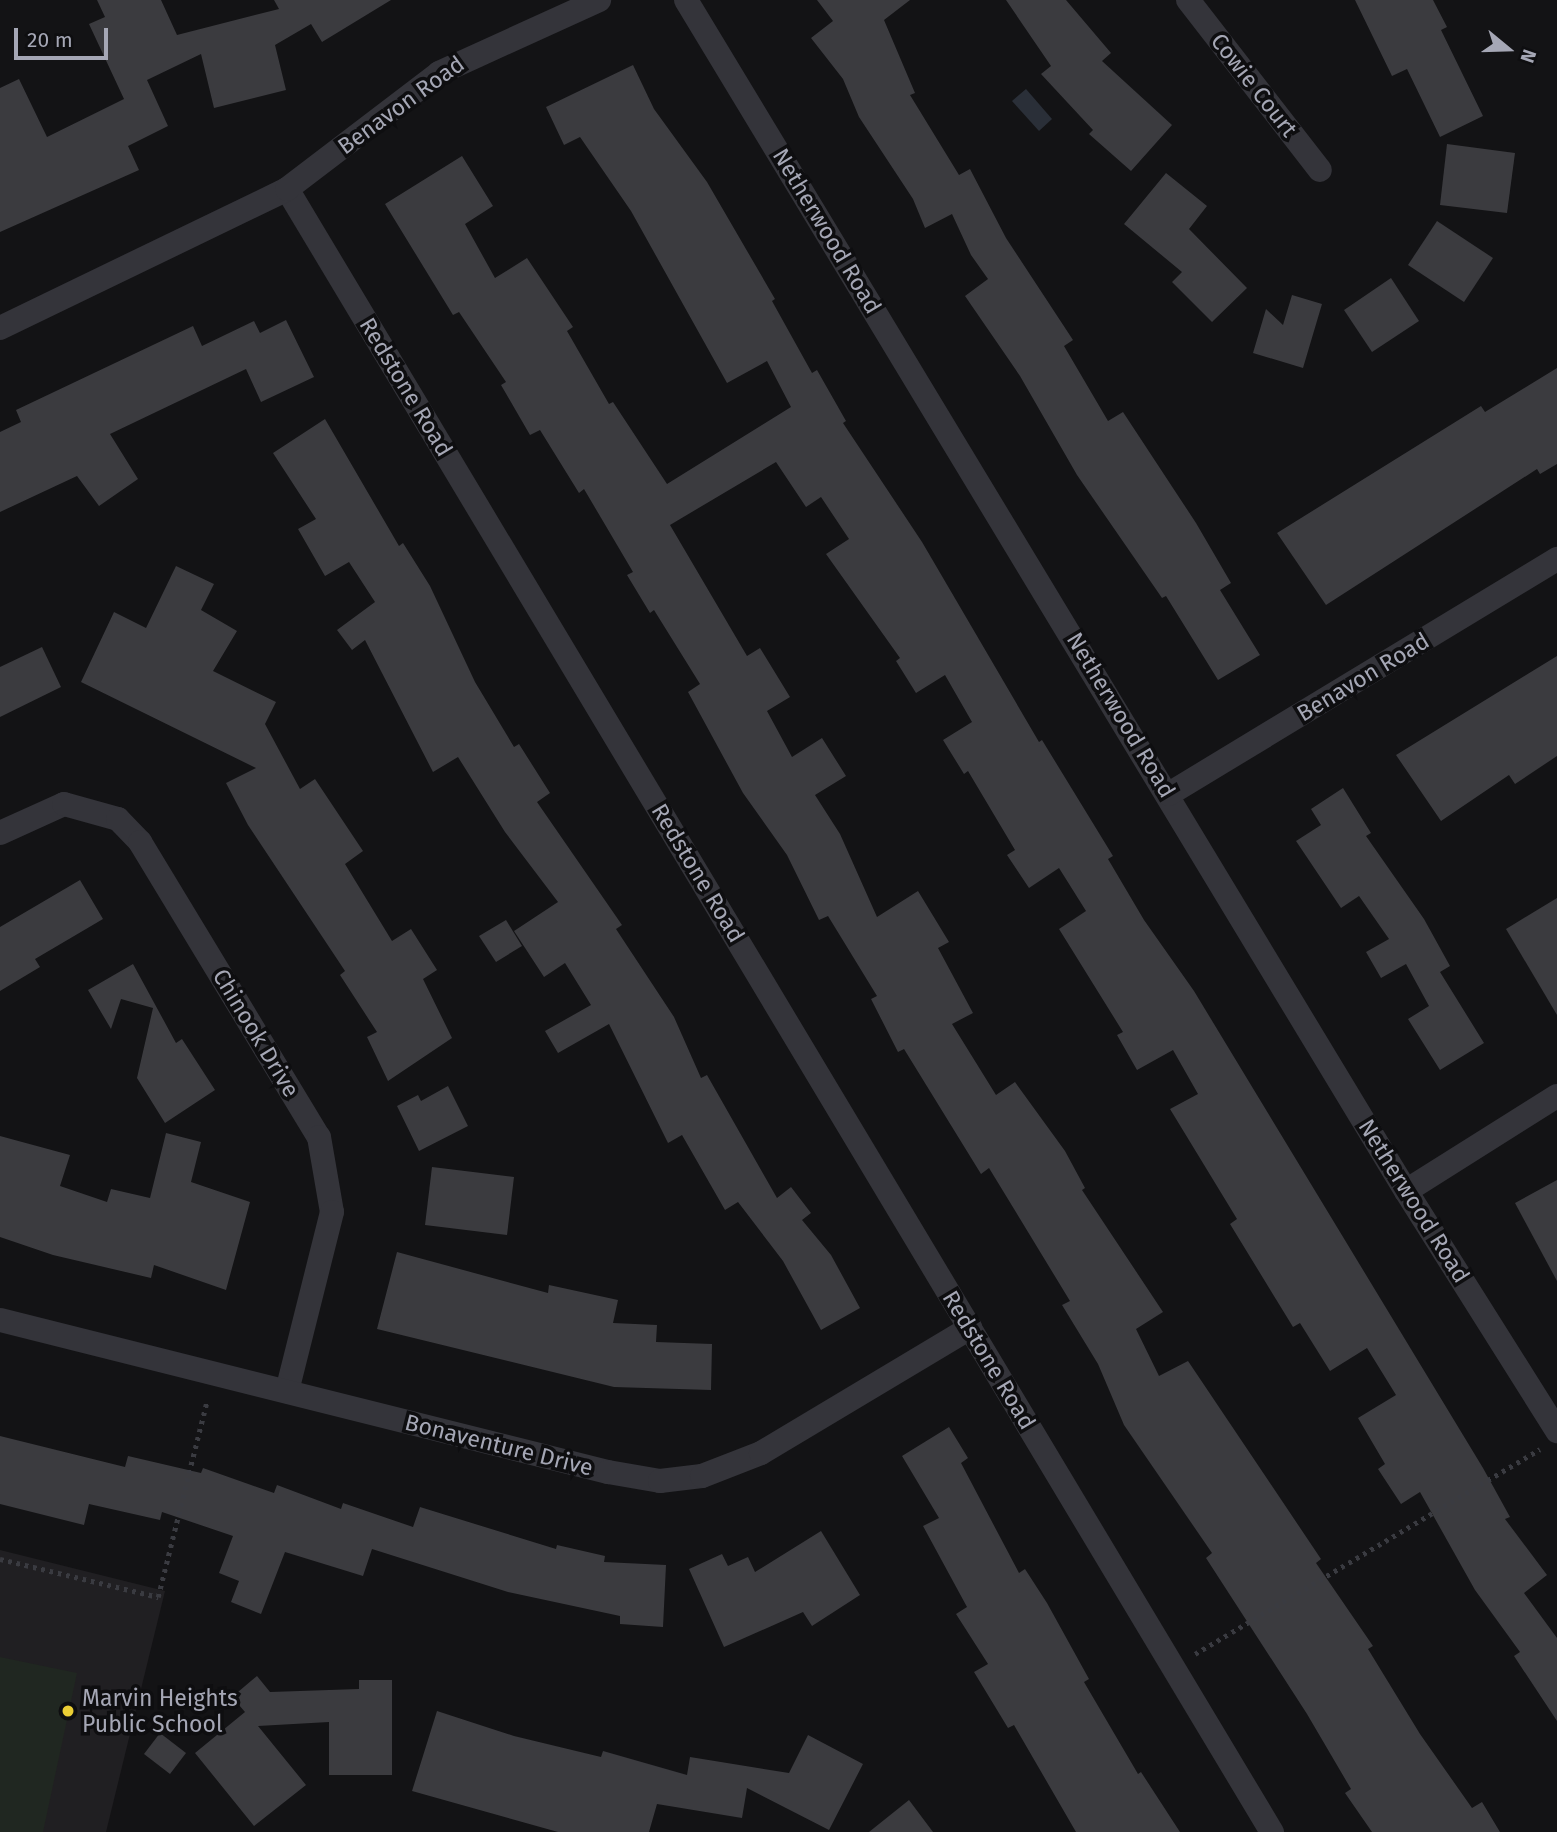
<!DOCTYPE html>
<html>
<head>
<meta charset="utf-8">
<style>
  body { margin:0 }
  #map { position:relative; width:1557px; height:1832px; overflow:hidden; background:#131315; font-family:"Fira Sans",sans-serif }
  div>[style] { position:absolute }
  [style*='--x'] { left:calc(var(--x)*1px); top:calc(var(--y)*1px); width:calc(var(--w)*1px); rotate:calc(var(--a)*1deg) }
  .built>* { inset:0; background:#201f22 }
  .green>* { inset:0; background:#202721 }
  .water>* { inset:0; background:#2a2f38 }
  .building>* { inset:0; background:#3b3b3f }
  .path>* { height:4.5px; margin-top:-2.25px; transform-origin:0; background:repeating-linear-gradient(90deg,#3a3b41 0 3.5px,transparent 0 8.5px) }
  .street>* { height:24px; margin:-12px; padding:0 12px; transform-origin:12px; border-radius:12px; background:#34343a }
  .dots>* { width:19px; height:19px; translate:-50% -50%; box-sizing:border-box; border:4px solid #0e0e10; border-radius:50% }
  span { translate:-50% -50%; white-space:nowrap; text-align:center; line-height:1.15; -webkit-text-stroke:7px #0e0e10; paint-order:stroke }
  .street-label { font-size:23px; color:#a5a7b5 }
  .poi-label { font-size:23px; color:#a5a7b5 }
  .left { translate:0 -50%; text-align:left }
  .north { position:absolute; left:1473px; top:14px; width:70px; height:70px; -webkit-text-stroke:5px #0e0e10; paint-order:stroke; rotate:109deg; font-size:19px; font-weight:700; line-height:28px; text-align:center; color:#a5a7b5 }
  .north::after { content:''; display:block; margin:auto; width:24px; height:32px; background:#a5a7b5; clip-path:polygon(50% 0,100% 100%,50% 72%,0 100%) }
  .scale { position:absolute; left:14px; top:28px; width:94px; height:32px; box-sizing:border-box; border:4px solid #a5a7b5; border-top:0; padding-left:9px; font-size:21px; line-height:24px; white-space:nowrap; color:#a5a7b5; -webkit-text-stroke:5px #0e0e10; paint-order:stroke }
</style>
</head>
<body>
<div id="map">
  <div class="built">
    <div style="clip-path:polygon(0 1550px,165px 1591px,106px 1832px,0 1832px)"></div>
  </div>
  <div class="green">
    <div style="clip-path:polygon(0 1657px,77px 1673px,43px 1832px,0 1832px)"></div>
  </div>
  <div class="water">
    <div style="clip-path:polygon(1026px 89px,1052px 119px,1039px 131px,1012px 101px)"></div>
  </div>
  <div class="building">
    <div style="clip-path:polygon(97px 0,161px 0,177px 35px,279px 9px,274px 0,391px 0,322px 42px,311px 24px,275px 45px,286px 90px,214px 108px,201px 54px,147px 80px,168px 126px,128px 146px,139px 170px,0 232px,0 88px,19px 79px,47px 137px,124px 99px,89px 24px,105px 17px)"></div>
    <div style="clip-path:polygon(817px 0,910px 0,884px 20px,915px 93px,910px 95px,959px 175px,970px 169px,1006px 238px,1073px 340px,1064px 346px,1108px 421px,1123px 412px,1196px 523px,1231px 583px,1220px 590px,1260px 655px,1218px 680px,1166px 596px,1162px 598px,1077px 475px,1020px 376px,965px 296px,988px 279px,971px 255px,952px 214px,925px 228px,913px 199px,859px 117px,843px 79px,811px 38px,833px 21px)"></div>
    <div style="clip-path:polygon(1006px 0,1066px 0,1111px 53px,1102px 61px,1172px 125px,1131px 171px,1089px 134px,1093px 130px,1041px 74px,1051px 66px)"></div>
    <div style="clip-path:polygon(1355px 0,1433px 0,1447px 27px,1441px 30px,1483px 116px,1440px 137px,1407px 69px,1392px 76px)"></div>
    <div style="clip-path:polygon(633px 65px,654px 109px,707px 182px,775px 299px,772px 301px,812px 373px,817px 370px,846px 421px,843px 423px,922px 542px,1039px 742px,1042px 740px,1113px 856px,1108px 859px,1144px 920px,1194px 991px,1483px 1468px,1510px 1517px,1505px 1519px,1547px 1575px,1524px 1593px,1557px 1638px,1557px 1721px,1514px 1656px,1520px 1652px,1475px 1590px,1420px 1492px,1401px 1504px,1378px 1469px,1385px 1464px,1358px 1418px,1396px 1395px,1367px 1348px,1330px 1371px,1300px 1323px,1293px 1327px,1230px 1224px,1237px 1219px,1170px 1109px,1198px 1094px,1173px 1050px,1137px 1070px,1117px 1035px,1123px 1032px,1059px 929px,1086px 911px,1059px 868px,1029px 888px,1007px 855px,1015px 850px,968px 771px,964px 774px,943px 740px,972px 722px,945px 675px,916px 693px,896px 661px,900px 658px,826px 554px,849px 539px,821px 497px,806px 507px,776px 462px,670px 525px,747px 656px,760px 648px,790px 697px,767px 711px,792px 757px,822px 738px,846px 776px,815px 795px,840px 834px,877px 917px,918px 891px,949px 942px,938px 948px,973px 1013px,952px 1024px,996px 1095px,1015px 1082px,1065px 1151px,1085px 1188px,1082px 1190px,1163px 1312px,1136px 1329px,1159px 1376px,1188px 1361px,1321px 1559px,1316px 1563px,1373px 1646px,1368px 1649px,1420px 1734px,1472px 1808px,1482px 1802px,1500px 1832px,1372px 1832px,1345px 1793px,1351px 1789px,1307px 1714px,1206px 1558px,1212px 1553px,1124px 1425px,1098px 1364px,1062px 1305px,1070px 1301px,989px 1168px,981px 1174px,904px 1049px,898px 1052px,871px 999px,877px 996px,828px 916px,819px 920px,787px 855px,743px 793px,688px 692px,700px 684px,654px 610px,650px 613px,627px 575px,633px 572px,584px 489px,579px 493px,540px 430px,530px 435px,501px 385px,506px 382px,459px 312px,453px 315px,385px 204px,462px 156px,493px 206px,465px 224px,495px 278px,527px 258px,573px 327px,567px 331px,609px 404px,613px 402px,667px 484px,791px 407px,767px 361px,727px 383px,631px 211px,580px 137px,564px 145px,546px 107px)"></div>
    <div style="clip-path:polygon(1447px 144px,1515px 153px,1507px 213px,1440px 205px)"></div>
    <div style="clip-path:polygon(1166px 173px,1207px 206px,1189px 229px,1247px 288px,1212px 322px,1172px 282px,1182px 272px,1124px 224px)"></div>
    <div style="clip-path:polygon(1437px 221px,1493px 258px,1464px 302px,1408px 265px)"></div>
    <div style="clip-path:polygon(1391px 278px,1419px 321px,1372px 352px,1344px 310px)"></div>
    <div style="clip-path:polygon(1292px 295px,1322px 304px,1303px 368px,1253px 353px,1266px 309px,1283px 325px)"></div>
    <div style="clip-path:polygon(286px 320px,314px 377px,261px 402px,246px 369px,110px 434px,138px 479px,99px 506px,77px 476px,0 512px,0 432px,21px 422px,16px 410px,193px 326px,202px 346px,254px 321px,260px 333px)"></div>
    <div style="clip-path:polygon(1557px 368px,1557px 464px,1540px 474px,1537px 469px,1326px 605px,1277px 533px,1481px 406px,1485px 412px)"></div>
    <div style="clip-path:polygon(325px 419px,399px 546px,403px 543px,430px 586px,475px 682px,514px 747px,519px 744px,550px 793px,537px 802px,622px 925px,616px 929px,674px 1017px,701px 1078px,707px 1075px,777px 1198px,791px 1187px,811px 1213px,802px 1220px,831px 1255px,860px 1308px,821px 1330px,783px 1261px,738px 1202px,725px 1210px,682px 1135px,668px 1143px,609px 1024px,558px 1053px,545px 1031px,591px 1005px,565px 963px,544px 977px,514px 931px,558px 902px,505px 832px,458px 757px,433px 772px,365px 640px,352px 650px,337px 630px,375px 602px,349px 562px,325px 576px,298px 529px,316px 519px,273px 453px)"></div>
    <div style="clip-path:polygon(176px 566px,214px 584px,201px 610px,237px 631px,213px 671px,276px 702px,265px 724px,300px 789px,315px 779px,363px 851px,345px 864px,392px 941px,411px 929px,437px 970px,423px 979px,452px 1038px,388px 1081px,367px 1037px,377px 1032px,340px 975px,345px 971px,248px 825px,226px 783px,256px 768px,81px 682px,114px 612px,146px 628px)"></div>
    <div style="clip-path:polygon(42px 647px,61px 687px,0 717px,0 667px)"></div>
    <div style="clip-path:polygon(1557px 656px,1557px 756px,1515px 784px,1509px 775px,1441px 821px,1396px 755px)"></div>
    <div style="clip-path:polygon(1343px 788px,1371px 833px,1366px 836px,1424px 919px,1450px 966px,1440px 972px,1484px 1043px,1440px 1070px,1408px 1019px,1429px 1006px,1406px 964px,1381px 978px,1366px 952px,1389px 939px,1359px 896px,1341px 908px,1296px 841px,1321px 825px,1311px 809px)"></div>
    <div style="clip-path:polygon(80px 880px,103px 919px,35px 959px,40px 967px,0 991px,0 927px)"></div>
    <div style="clip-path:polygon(1557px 898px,1557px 1015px,1506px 929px)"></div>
    <div style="clip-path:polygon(506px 920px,522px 946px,496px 962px,479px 936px)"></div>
    <div style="clip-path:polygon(133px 964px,176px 1043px,182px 1039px,215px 1090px,165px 1123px,137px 1078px,153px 1008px,121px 999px,111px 1029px,88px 990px)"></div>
    <div style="clip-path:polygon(448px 1086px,468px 1126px,419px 1151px,397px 1106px,418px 1095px,421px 1101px)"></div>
    <div style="clip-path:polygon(166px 1133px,201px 1142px,191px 1182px,250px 1202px,226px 1290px,154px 1265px,151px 1278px,53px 1255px,0 1237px,0 1136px,70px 1155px,60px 1186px,107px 1202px,111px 1189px,150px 1198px)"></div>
    <div style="clip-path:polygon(432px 1167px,514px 1177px,507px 1235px,425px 1225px)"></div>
    <div style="clip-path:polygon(1557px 1180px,1557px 1281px,1515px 1203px)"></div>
    <div style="clip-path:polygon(397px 1252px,548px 1293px,549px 1285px,618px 1300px,613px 1323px,657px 1325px,656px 1342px,712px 1344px,711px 1390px,614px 1387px,377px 1329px)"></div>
    <div style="clip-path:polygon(949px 1427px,968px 1458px,961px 1463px,1019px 1573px,1025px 1569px,1047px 1603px,1089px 1679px,1084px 1682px,1138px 1774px,1141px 1772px,1180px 1832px,1076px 1832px,1014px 1725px,1008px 1728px,974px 1672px,988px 1664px,956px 1614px,967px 1607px,923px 1526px,939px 1518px,902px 1456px)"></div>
    <div style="clip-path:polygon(0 1436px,125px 1467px,128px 1456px,201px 1473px,203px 1468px,274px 1493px,277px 1485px,341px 1509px,343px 1503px,413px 1527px,420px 1507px,556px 1549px,557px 1545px,605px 1556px,604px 1562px,666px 1565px,663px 1627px,620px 1624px,620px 1616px,508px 1592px,372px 1549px,363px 1576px,285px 1552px,261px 1614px,231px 1602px,239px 1581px,219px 1573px,233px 1536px,162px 1512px,160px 1520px,89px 1504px,84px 1525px,0 1504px)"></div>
    <div style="clip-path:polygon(821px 1531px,860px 1595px,812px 1626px,803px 1612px,724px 1647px,689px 1569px,722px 1554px,728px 1566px,748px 1557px,755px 1572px)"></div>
    <div style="clip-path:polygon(257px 1676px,270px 1692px,359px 1689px,359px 1680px,392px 1680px,392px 1775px,329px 1775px,329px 1722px,258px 1726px,306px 1785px,254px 1826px,195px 1753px,245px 1712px,232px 1697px)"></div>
    <div style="clip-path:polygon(437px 1711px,514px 1736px,601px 1757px,603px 1751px,687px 1775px,690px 1757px,789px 1773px,808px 1735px,863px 1764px,829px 1830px,747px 1788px,742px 1818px,657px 1804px,649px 1832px,558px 1832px,412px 1791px)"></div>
    <div style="clip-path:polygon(160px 1733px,186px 1753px,170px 1774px,144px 1754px)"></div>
    <div style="clip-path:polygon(909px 1800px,933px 1832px,869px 1832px)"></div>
  </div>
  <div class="path">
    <div style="--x:0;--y:1559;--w:163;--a:13.5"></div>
    <div style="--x:158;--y:1597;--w:202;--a:-76"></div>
    <div style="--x:1195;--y:1654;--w:401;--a:-30.7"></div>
  </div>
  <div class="street">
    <div style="--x:686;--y:0;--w:1392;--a:58.85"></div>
    <div style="--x:1406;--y:1191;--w:284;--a:57.8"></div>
    <div style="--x:1188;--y:0;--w:215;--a:52.2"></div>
    <div style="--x:287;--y:189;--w:1916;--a:59.06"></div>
    <div style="--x:0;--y:328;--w:319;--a:-25.8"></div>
    <div style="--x:287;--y:189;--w:191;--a:-37.3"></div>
    <div style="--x:439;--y:73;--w:176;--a:-24.5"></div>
    <div style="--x:1169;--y:794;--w:454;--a:-31.2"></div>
    <div style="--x:0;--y:833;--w:70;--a:-24.4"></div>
    <div style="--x:64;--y:804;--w:56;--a:15.5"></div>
    <div style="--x:118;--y:819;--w:32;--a:46"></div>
    <div style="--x:140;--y:842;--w:345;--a:58.8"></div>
    <div style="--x:319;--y:1137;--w:76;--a:80.2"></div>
    <div style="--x:332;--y:1212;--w:185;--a:104.1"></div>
    <div style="--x:1406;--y:1191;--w:178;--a:-32.2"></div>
    <div style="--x:0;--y:1320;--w:627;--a:14.04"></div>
    <div style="--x:608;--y:1472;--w:53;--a:9.8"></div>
    <div style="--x:660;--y:1481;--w:42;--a:-6.8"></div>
    <div style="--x:702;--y:1476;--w:63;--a:-21.3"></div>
    <div style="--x:761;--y:1453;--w:244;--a:-30.9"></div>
  </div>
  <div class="dots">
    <div style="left:68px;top:1711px;background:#ebce35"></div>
  </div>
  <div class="street-label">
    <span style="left:1254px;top:85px;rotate:52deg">Cowie Court</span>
    <span style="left:401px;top:105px;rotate:-36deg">Benavon Road</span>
    <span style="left:827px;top:231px;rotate:59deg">Netherwood Road</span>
    <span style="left:406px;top:387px;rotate:59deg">Redstone Road</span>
    <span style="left:1363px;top:677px;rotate:-31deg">Benavon Road</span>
    <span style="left:1121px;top:715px;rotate:59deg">Netherwood Road</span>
    <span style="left:698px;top:873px;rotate:59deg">Redstone Road</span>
    <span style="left:256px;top:1033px;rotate:59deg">Chinook Drive</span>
    <span style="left:1414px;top:1201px;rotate:58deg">Netherwood Road</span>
    <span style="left:989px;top:1360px;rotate:59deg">Redstone Road</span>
    <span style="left:499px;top:1445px;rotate:14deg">Bonaventure Drive</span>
  </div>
  <div class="poi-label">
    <span class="left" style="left:82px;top:1711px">Marvin Heights<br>Public School</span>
  </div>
  <div class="north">N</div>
  <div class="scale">20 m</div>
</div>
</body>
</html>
